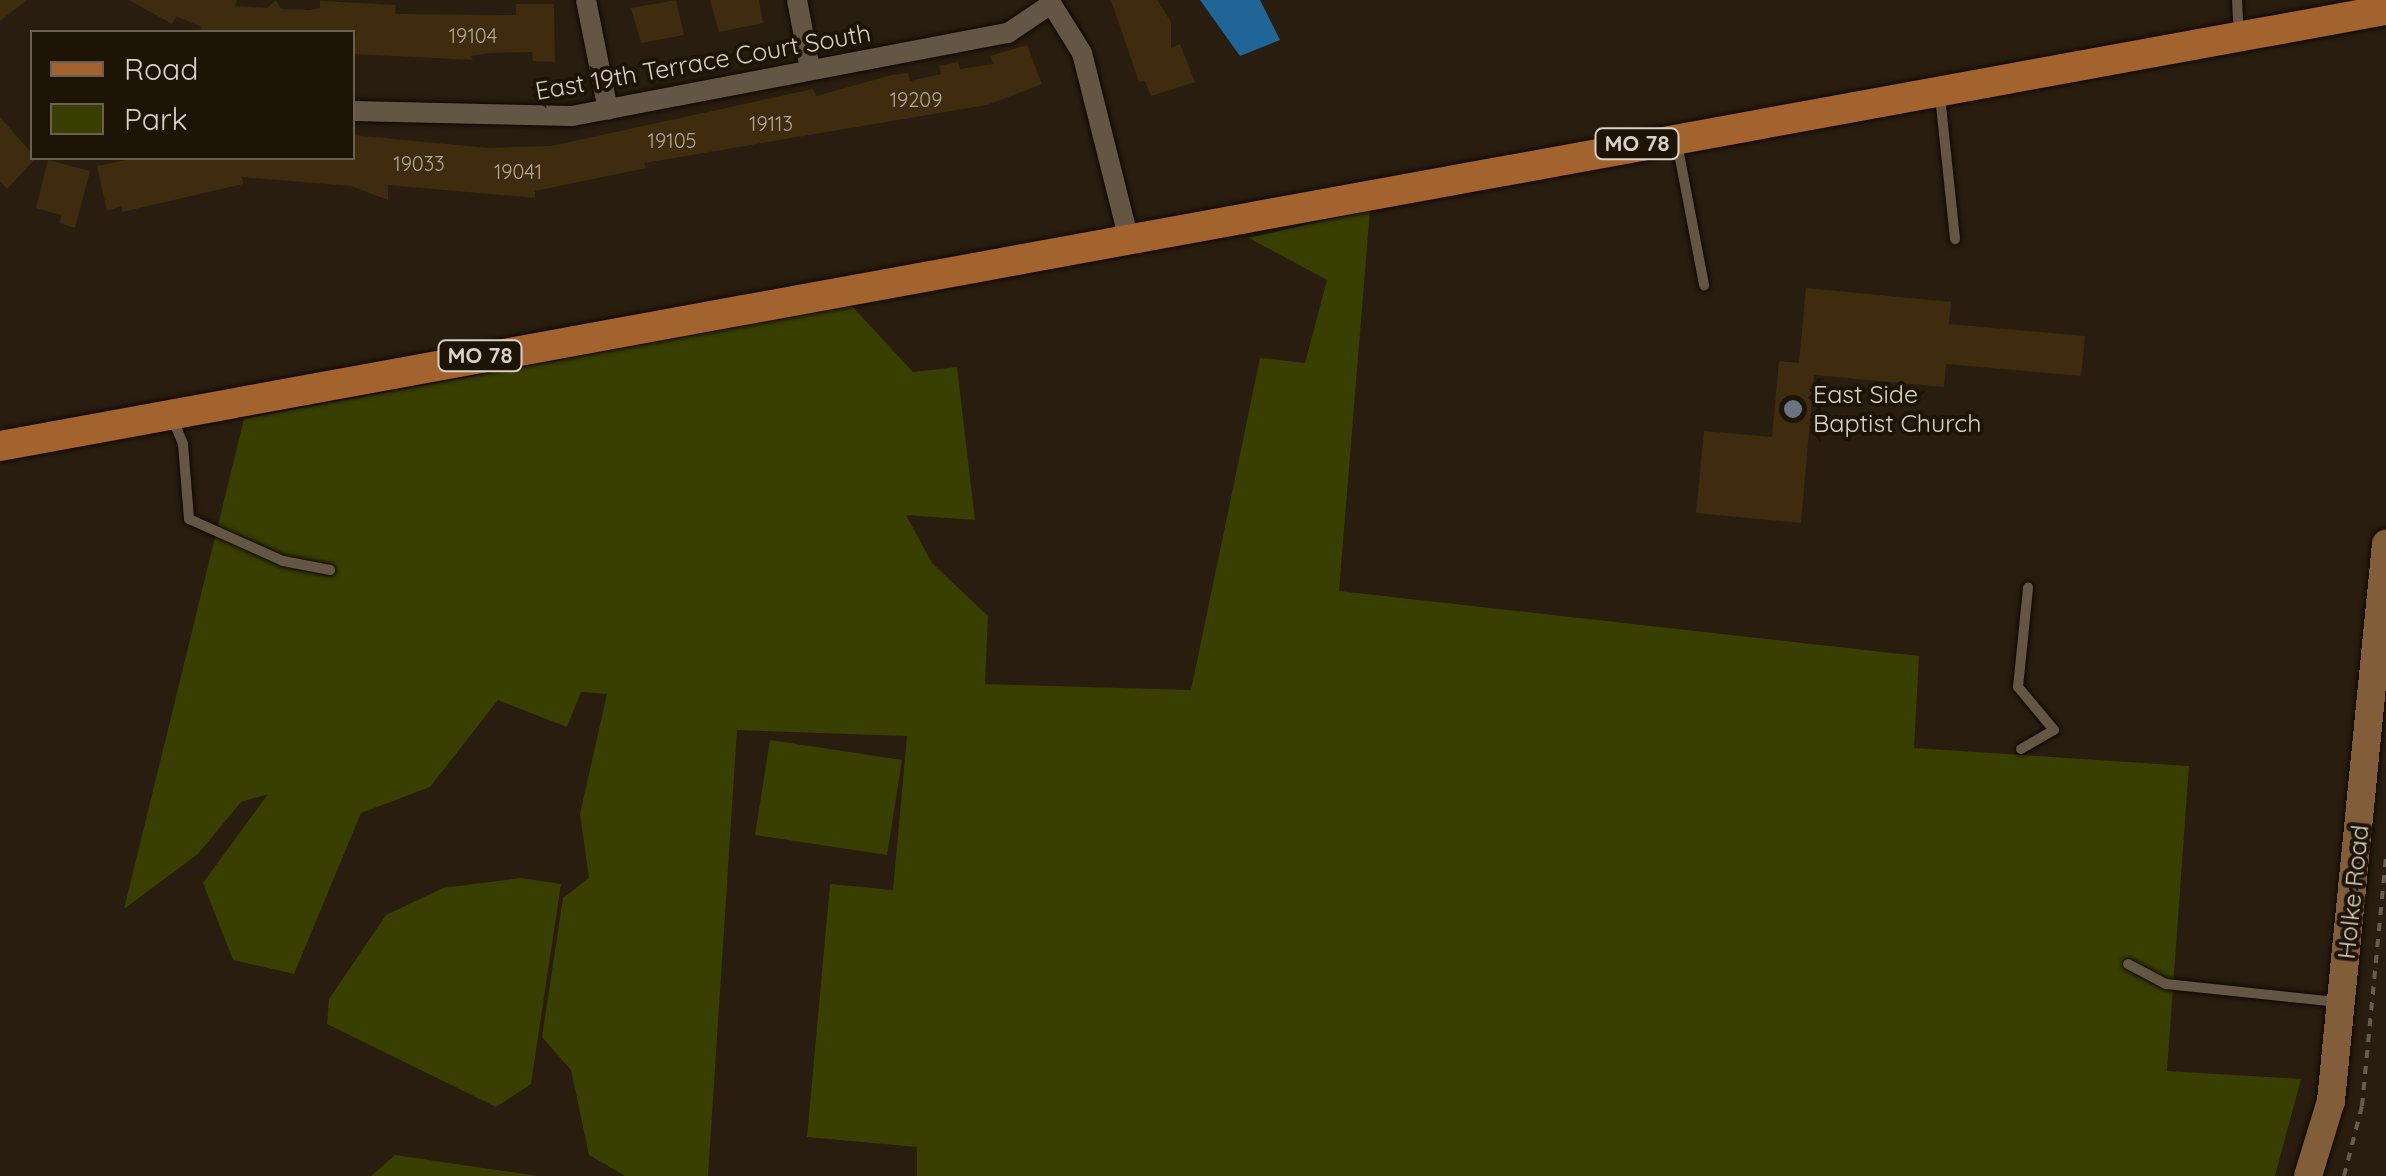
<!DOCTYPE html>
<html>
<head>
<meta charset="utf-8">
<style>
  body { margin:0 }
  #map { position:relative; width:2386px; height:1176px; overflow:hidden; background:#281d0e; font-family:Quicksand,sans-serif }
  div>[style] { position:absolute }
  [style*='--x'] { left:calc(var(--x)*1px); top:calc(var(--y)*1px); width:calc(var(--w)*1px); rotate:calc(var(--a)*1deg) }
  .green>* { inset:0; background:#383f00 }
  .water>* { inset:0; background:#1f6696 }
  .building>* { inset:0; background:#3f2c0e }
  .path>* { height:4px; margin-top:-2px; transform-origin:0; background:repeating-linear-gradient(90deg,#675d4f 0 8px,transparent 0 16px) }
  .roads { filter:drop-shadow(0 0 2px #100700) drop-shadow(0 0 2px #100700) }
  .lane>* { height:10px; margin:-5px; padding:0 5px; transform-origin:5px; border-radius:5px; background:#635645 }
  .street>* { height:20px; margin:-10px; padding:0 10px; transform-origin:10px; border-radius:10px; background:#635645 }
  .secondary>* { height:28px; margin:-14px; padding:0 14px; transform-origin:14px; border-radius:14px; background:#825d3a }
  .primary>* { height:30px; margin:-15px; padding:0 15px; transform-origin:15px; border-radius:15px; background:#a2632f }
  .dots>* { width:28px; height:28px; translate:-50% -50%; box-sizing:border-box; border:5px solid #1e1405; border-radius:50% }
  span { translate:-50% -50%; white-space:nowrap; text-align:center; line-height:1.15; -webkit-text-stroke:8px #1e1405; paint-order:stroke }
  .number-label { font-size:20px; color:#b2a899 }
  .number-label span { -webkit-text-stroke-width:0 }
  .shield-label span { padding:2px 8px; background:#1e1405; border:2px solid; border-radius:8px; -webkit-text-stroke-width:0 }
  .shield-label { font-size:22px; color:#d9d1c7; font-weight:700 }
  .street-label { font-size:25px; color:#d9d1c7 }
  .poi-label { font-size:25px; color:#d9d1c7 }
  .left { translate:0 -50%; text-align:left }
  .legend { position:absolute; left:30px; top:30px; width:325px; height:130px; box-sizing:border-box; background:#1e1405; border:2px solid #696053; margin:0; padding:12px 18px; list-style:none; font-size:30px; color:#d9d1c7 }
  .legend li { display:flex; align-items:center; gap:20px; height:50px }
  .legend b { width:50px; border:2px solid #696053 }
</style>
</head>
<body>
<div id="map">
  <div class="green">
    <div style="clip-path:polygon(1370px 210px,1339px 591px,1919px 656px,1914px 748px,2189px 766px,2167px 1071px,2301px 1079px,2275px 1176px,917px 1176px,917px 1147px,807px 1137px,830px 884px,893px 890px,907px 736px,737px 730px,708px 1176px,625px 1176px,589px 1155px,571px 1070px,542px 1037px,563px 898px,589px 878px,580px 814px,607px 694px,581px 692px,567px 727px,498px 700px,430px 787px,361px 813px,294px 974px,233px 960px,203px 883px,268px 794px,241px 802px,198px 854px,124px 909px,244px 419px,851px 305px,913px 372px,957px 367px,975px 520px,906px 515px,932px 563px,988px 616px,985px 684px,1191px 690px,1260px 358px,1305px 363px,1327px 280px,1249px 238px)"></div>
    <div style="clip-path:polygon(770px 740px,902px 760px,887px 855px,755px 835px)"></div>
    <div style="clip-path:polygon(521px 878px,561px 884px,531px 1084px,496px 1107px,327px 1024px,329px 999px,386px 915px,443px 888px)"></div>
    <div style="clip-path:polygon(395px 1155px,538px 1176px,371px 1176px)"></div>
  </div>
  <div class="water">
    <div style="clip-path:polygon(1200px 0,1260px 0,1280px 40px,1240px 56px)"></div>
  </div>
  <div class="building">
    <div style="clip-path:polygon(0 0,27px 0,0 21px)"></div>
    <div style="clip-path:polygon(129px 0,237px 0,235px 6px,267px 8px,276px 0,281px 9px,309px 10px,320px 8px,320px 1px,396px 5px,395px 14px,516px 15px,516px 4px,554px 4px,555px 62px,533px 61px,532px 52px,491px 53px,471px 56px,473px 60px,354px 54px,356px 32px,199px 32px,201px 27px,176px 16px,172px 24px)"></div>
    <div style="clip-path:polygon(676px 0,684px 35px,641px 43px,631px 8px)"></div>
    <div style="clip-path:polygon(710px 0,759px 0,763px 23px,719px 32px)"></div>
    <div style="clip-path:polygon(1111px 0,1157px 0,1171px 22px,1171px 48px,1180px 44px,1195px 82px,1151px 96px,1145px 81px,1139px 82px)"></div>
    <div style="clip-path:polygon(1027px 45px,1042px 84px,987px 105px,644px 163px,646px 168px,535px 191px,535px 198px,388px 185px,388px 200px,351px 186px,242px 177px,243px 184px,122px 212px,121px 206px,107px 211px,97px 166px,136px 158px,352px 158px,352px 135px,488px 148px,551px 146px,813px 89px,816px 96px,892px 75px,908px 73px,910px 81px,941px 74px,939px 66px,958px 62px,960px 69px,993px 64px,990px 56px)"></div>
    <div style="clip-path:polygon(0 117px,36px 158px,7px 189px,0 181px)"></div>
    <div style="clip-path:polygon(48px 160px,90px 171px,75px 228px,60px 223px,61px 215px,36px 208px)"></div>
    <div style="clip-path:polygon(1806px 288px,1951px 302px,1949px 324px,2085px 336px,2081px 376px,1946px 364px,1944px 387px,1814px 375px,1801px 523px,1696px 513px,1704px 431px,1772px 437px,1779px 361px,1799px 363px)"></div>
  </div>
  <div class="path">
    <div style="--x:2344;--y:1176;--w:72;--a:-75.6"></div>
    <div style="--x:2362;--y:1106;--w:250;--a:-84.5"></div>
  </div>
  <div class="roads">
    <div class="lane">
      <div style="--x:2237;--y:0;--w:35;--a:87"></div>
      <div style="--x:1940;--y:96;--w:144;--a:84"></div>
      <div style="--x:1677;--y:143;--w:145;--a:79.2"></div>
      <div style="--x:173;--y:420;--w:26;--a:67"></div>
      <div style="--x:183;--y:444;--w:75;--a:85.4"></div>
      <div style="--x:189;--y:519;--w:103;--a:24.1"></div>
      <div style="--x:283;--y:561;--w:48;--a:10.8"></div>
      <div style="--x:2021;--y:749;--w:38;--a:-30"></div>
      <div style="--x:2054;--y:730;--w:56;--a:-129.9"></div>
      <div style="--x:2018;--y:687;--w:100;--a:-84.2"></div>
      <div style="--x:2128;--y:964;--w:43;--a:27.8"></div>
      <div style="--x:2166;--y:984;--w:171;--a:6"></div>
    </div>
    <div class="street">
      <div style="--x:586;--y:0;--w:112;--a:78.7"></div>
      <div style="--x:797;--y:0;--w:69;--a:79.2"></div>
      <div style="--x:1049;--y:0;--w:62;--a:58.1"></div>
      <div style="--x:1082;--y:53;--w:189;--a:75.9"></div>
      <div style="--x:352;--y:111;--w:220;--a:1.3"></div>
      <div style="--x:572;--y:116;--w:444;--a:-10.8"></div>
      <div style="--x:1008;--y:33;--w:52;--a:-34"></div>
    </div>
    <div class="secondary">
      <div style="--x:2308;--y:1176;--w:78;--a:-73"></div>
      <div style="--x:2331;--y:1101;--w:560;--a:-84.36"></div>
    </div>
    <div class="primary">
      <div style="--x:0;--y:446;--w:2426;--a:-10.36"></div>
    </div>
  </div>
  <div class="dots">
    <div style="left:1793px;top:409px;background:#6b7280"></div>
  </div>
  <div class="number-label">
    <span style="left:473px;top:35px">19104</span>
    <span style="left:916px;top:99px">19209</span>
    <span style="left:771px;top:123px">19113</span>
    <span style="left:672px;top:140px">19105</span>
    <span style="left:419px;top:163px">19033</span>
    <span style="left:518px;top:171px">19041</span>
  </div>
  <div class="shield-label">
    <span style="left:1637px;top:144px">MO 78</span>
    <span style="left:480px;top:356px">MO 78</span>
  </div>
  <div class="street-label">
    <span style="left:703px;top:62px;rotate:-10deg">East 19th Terrace Court South</span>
    <span style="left:2353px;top:892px;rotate:-84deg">Holke Road</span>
  </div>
  <div class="poi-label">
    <span class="left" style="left:1813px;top:409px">East Side<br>Baptist Church</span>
  </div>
  <ul class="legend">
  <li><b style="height:12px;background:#a2632f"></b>Road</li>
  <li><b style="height:28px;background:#383f00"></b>Park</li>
  </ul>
</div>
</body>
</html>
